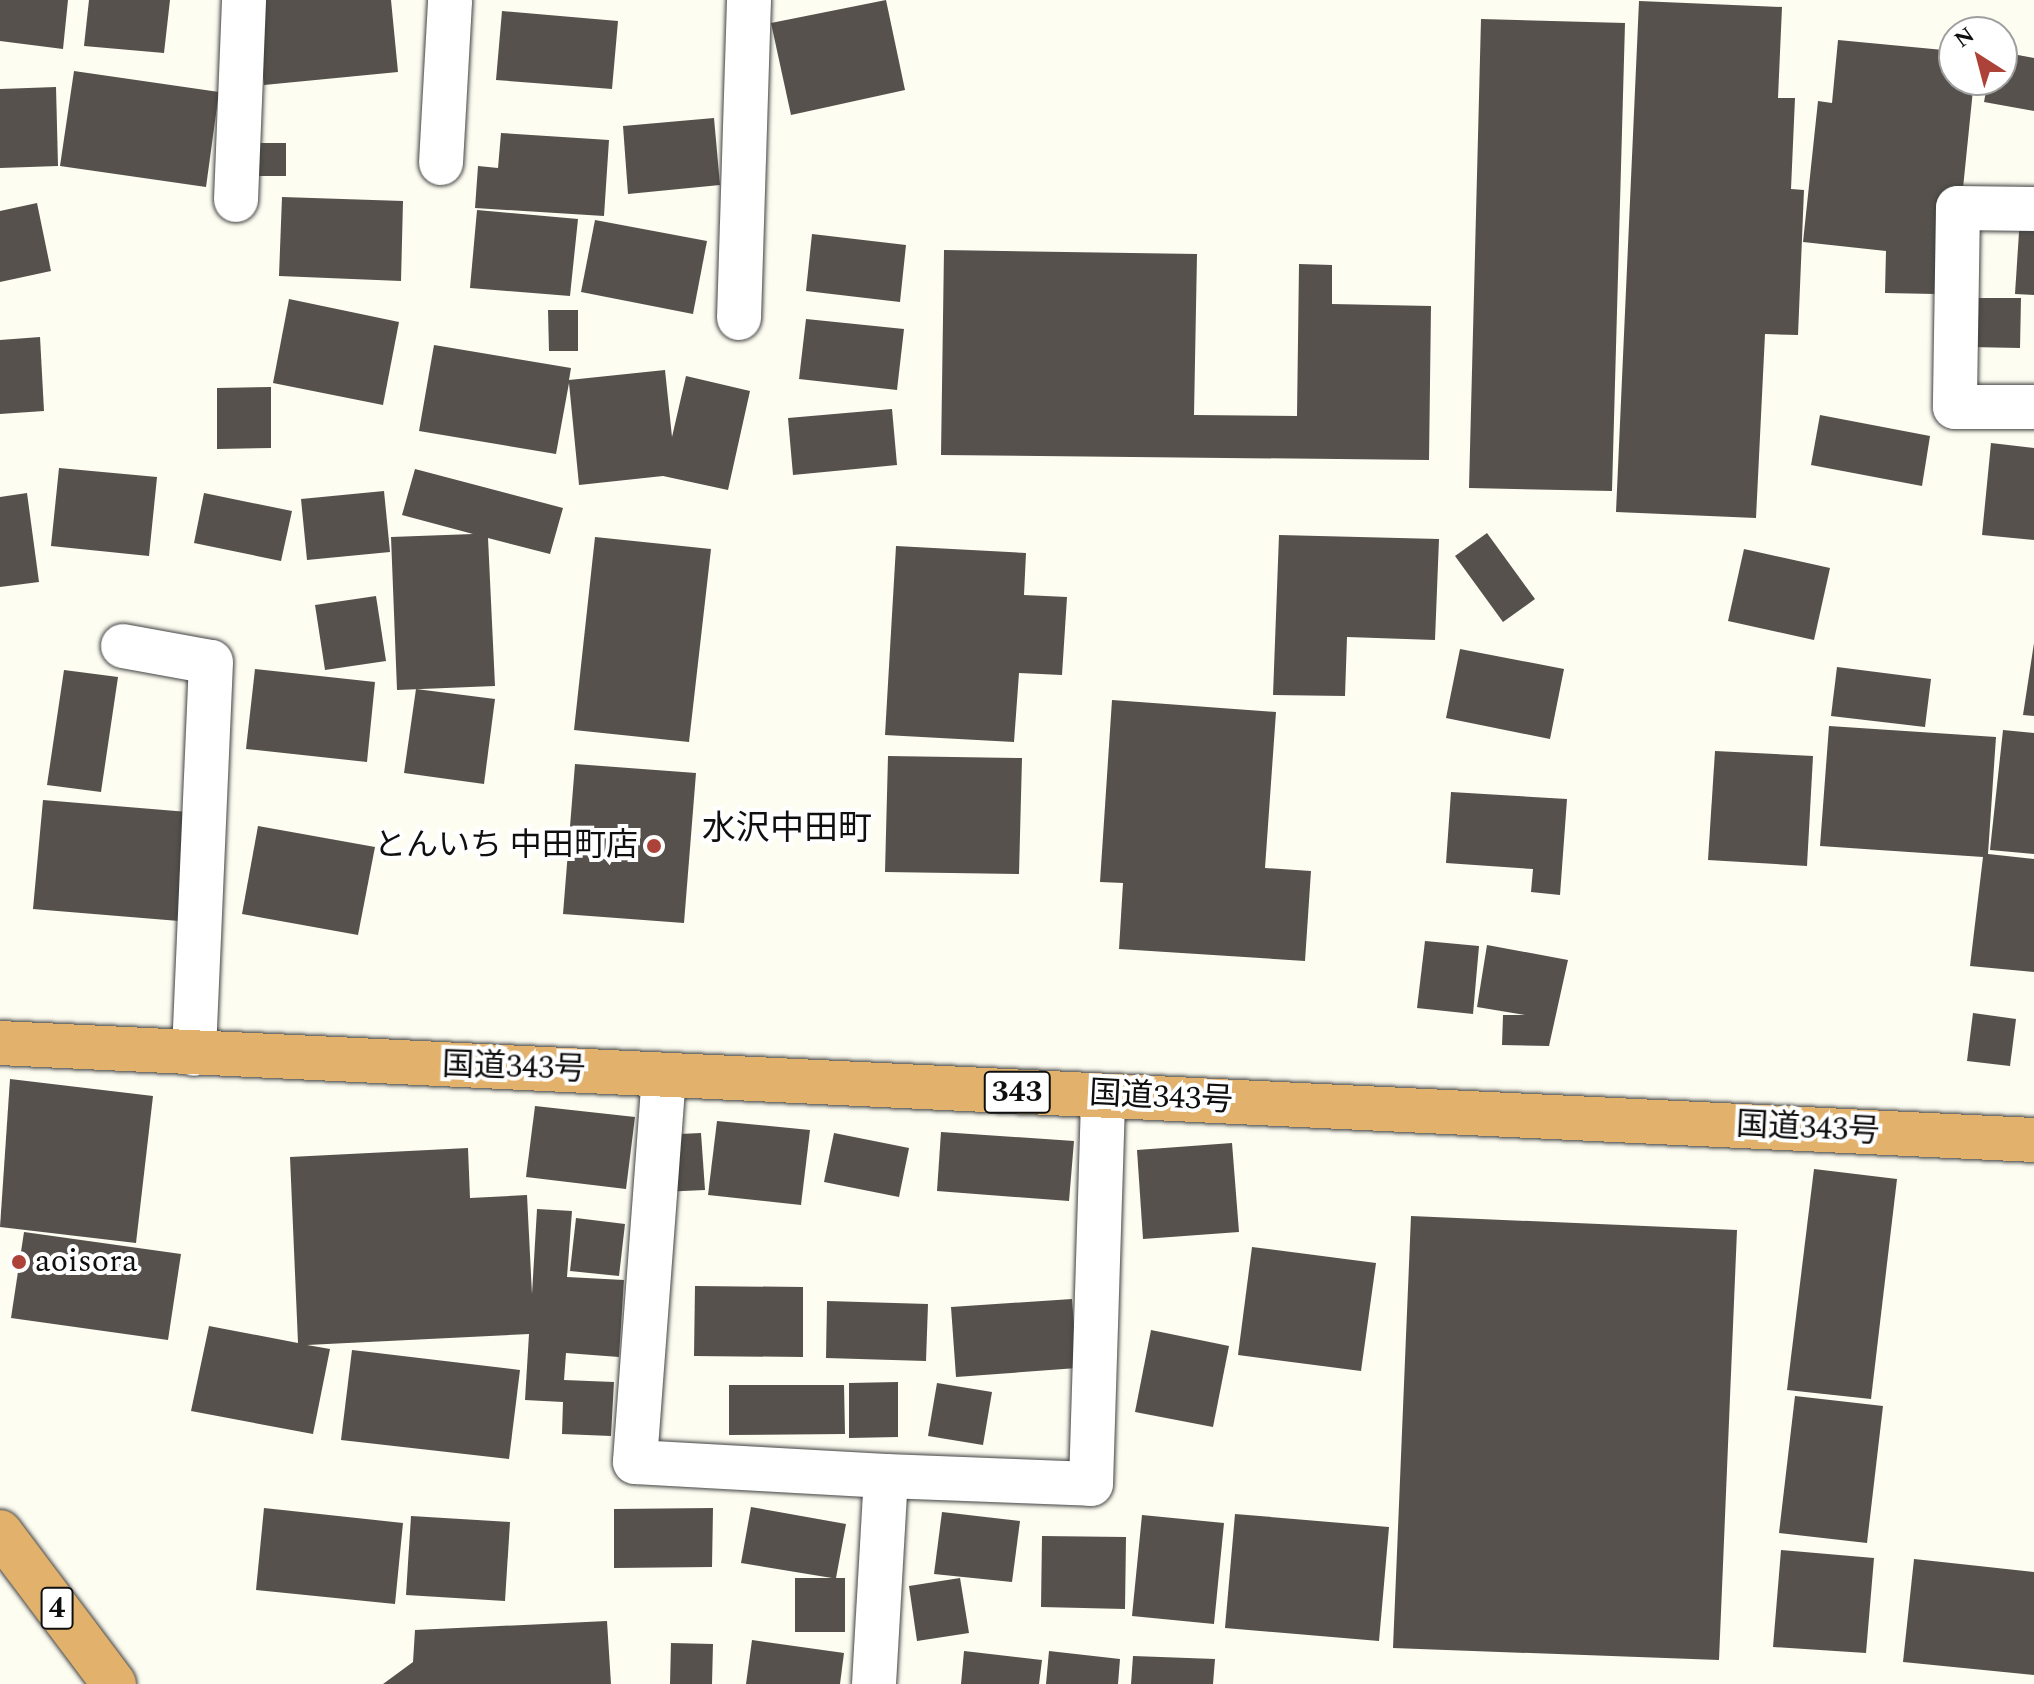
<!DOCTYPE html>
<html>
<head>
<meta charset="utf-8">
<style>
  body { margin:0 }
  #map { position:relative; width:2034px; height:1684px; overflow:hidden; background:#fdfdf2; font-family:Spectral,"Noto Sans JP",serif }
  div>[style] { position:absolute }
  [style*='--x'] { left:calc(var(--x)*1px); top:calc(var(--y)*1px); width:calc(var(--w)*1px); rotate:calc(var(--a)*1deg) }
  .building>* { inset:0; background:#56514c }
  .roads { filter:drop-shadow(0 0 2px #424242) drop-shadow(0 0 2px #424242) }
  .street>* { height:44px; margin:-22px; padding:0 22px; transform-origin:22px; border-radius:22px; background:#fff }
  .highway>* { height:44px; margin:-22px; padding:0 22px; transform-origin:22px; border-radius:22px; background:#e2b26c }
  .dots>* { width:22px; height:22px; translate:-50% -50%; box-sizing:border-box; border:4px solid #fff; border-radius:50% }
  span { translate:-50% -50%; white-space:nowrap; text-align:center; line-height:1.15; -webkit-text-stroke:8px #fff; paint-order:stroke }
  .shield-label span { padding:2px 6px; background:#fff; border:2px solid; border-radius:6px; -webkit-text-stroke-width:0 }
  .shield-label { font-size:30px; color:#0f0f0f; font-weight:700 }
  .poi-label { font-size:32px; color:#0f0f0f }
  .right { translate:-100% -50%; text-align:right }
  .left { translate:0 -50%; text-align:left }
  .street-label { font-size:32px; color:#0f0f0f }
  .neighbourhood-label { font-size:34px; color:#0f0f0f }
  .north { position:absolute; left:1938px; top:16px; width:80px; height:80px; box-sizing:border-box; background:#fff; border:2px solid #9f9f9f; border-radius:50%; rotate:324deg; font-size:22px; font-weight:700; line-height:32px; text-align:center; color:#0f0f0f }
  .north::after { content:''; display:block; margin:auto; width:28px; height:36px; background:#ad4338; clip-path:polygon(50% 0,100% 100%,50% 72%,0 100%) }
</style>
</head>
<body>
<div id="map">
  <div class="building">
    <div style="clip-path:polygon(0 0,68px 0,63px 49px,0 41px)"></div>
    <div style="clip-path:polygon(89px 0,170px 0,164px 53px,84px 46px)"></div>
    <div style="clip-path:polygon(255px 0,391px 0,398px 72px,264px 85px)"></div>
    <div style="clip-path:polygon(886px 0,905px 90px,791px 115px,771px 23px)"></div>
    <div style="clip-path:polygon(1639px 1px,1782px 7px,1778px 98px,1795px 98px,1791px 189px,1804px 190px,1798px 335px,1765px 334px,1756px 518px,1616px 512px)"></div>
    <div style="clip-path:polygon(502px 11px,618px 21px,612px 89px,496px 80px)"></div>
    <div style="clip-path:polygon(1481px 19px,1625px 23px,1612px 491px,1469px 488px)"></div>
    <div style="clip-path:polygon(1838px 40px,1954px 51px,1954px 80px,1974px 80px,1956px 257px,1936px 255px,1935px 294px,1885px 293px,1886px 251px,1803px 242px,1818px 101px,1832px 103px)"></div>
    <div style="clip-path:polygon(2002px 52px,2034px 58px,2034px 111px,1984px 102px,1988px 80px,2002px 80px)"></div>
    <div style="clip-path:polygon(74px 71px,219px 92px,206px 187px,60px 166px)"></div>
    <div style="clip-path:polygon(56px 87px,58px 166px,0 168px,0 89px)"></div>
    <div style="clip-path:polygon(714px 118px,720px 185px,628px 194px,623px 126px)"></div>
    <div style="clip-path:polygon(501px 133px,609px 140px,604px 216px,475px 208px,478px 166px,498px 168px)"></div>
    <div style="clip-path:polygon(241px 143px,286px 143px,286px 176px,240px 176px)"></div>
    <div style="clip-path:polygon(282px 197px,403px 201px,401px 281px,279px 276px)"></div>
    <div style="clip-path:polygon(37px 203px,51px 271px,0 282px,0 211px)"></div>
    <div style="clip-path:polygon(477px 210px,578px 219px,570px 296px,470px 288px)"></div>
    <div style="clip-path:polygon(2020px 217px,2034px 218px,2034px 295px,2015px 294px)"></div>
    <div style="clip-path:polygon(595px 220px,707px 241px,693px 314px,581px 292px)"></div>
    <div style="clip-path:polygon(812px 234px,906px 245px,900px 302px,806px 291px)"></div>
    <div style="clip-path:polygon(944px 250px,1197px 254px,1194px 415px,1297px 416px,1299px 264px,1332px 265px,1332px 304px,1431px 306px,1429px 460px,941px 455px)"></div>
    <div style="clip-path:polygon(1971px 298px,2021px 298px,2020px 348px,1970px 347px)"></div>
    <div style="clip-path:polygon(289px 299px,399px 322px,383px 405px,273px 383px)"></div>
    <div style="clip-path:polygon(548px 310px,578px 310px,578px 351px,549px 351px)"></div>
    <div style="clip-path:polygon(806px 319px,904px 329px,897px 390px,799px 379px)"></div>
    <div style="clip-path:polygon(40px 337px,44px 411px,0 414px,0 340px)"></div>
    <div style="clip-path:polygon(434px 345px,571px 368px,569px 380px,665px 370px,672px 437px,686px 376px,750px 391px,728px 490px,663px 476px,579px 485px,569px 383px,556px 454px,419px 431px)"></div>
    <div style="clip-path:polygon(271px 387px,271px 448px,217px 449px,217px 388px)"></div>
    <div style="clip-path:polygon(892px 409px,897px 465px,793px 475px,788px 418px)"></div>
    <div style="clip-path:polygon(1820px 415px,1930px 436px,1922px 486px,1811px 465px)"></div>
    <div style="clip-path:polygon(1991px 443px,2034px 448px,2034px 540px,1982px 535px)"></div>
    <div style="clip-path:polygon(59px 468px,157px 477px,149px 556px,51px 546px)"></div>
    <div style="clip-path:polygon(415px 469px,563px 508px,550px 554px,488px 538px,495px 686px,397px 690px,391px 537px,473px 534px,402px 515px)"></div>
    <div style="clip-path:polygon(384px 491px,390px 552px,307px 560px,301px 499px)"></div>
    <div style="clip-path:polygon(27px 493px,39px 582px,0 587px,0 497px)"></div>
    <div style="clip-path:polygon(204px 493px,292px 511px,281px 561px,194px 543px)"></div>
    <div style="clip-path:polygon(1487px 533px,1535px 599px,1503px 622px,1455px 556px)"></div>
    <div style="clip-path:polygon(1279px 535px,1439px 539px,1435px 640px,1347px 637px,1345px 696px,1273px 695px)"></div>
    <div style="clip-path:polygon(595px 537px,711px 549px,689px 742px,574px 730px)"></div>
    <div style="clip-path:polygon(896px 546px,1026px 553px,1024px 595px,1067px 597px,1062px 675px,1019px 673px,1014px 742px,885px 735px)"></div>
    <div style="clip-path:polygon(1744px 549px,1830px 568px,1814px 640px,1728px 621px)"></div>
    <div style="clip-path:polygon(376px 596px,386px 661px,325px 670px,315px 605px)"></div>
    <div style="clip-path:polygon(2034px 643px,2034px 716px,2023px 715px)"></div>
    <div style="clip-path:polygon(1460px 649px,1564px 669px,1550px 739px,1446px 718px)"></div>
    <div style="clip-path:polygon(1837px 667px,1931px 679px,1925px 727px,1831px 716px)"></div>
    <div style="clip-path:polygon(255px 669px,375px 682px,367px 762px,246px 749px)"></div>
    <div style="clip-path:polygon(64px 670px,118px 677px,101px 792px,47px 785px)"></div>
    <div style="clip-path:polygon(416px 689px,495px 699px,484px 784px,404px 773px)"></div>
    <div style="clip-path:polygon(1112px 700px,1276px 712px,1265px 868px,1311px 871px,1305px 961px,1119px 949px,1123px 883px,1100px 882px)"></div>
    <div style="clip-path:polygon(1829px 726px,1996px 737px,1988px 854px,2034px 859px,2034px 972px,1970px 966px,1983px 857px,1820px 846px)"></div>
    <div style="clip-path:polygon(2003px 730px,2034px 733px,2034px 854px,1990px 850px)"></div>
    <div style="clip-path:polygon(1715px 751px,1813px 756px,1807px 866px,1708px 860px)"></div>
    <div style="clip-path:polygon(888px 756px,1022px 758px,1019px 874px,885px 872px)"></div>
    <div style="clip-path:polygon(575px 764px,696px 773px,684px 923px,563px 914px)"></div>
    <div style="clip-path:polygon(1451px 792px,1567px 799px,1560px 895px,1531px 892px,1533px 869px,1446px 863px)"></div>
    <div style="clip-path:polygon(43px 800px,188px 812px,179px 921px,33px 909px)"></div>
    <div style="clip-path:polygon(258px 826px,375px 847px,358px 935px,242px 914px)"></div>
    <div style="clip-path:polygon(1425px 941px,1479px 946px,1473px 1014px,1417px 1008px)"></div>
    <div style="clip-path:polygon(1487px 945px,1568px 960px,1549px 1046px,1502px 1045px,1503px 1015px,1525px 1015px,1477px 1007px)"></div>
    <div style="clip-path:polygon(1973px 1013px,2016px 1019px,2010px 1066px,1967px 1061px)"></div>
    <div style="clip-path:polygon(10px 1079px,153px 1096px,136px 1243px,0 1227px)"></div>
    <div style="clip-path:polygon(535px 1106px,635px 1117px,626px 1189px,526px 1177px)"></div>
    <div style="clip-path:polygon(717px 1121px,810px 1130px,801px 1205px,708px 1195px)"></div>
    <div style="clip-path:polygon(941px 1132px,1074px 1141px,1069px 1201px,937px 1191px)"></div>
    <div style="clip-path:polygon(701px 1133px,705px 1190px,661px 1192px,658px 1135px)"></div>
    <div style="clip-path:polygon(834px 1133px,909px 1148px,899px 1197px,824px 1182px)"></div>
    <div style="clip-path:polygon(1232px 1143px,1239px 1232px,1143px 1239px,1137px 1150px)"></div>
    <div style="clip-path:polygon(468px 1148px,470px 1198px,527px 1195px,532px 1294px,537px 1209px,572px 1211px,567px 1277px,624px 1280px,619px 1357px,566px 1353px,564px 1380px,614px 1382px,611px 1436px,562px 1434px,563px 1402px,525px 1400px,529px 1334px,307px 1345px,330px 1349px,313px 1434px,191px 1411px,209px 1326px,298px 1343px,290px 1157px)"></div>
    <div style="clip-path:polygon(1814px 1169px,1897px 1179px,1871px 1399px,1787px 1390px)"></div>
    <div style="clip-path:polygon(1411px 1216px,1737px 1230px,1719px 1660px,1393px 1648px)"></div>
    <div style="clip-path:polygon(576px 1218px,625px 1224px,619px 1276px,570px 1271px)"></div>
    <div style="clip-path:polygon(24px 1232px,181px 1254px,168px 1340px,11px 1318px)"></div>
    <div style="clip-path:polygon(1252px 1247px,1376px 1263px,1361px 1371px,1238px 1355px)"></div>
    <div style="clip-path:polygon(695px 1286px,803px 1287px,803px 1357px,694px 1356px)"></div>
    <div style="clip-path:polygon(1072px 1299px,1077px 1368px,956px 1377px,951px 1307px)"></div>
    <div style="clip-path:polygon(827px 1301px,928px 1304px,926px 1361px,826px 1358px)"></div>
    <div style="clip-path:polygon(1151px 1330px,1229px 1346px,1213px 1427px,1135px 1412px)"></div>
    <div style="clip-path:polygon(352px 1350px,520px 1370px,509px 1459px,341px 1440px)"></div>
    <div style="clip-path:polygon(898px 1382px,898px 1437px,849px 1438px,849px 1383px)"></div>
    <div style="clip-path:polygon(937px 1383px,992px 1392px,983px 1445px,928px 1436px)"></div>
    <div style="clip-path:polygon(729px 1385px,844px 1385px,845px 1434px,729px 1435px)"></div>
    <div style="clip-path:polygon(1795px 1396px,1883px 1406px,1867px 1543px,1779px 1533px)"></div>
    <div style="clip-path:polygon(751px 1507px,846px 1524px,836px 1578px,845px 1578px,845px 1632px,795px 1632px,795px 1578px,832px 1578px,741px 1563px)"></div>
    <div style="clip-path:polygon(264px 1508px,403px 1523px,395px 1604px,256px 1590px)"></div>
    <div style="clip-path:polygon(713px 1508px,712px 1567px,614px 1568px,614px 1509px)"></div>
    <div style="clip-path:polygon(942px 1512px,1020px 1521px,1012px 1582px,934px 1574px)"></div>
    <div style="clip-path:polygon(1235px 1514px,1389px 1527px,1379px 1641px,1225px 1628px)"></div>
    <div style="clip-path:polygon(1142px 1515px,1224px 1523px,1214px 1624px,1132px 1616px)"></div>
    <div style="clip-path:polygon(411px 1516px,510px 1522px,505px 1601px,406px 1595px)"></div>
    <div style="clip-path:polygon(1042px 1536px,1126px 1537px,1125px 1609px,1041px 1607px)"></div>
    <div style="clip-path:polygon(1781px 1550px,1874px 1558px,1866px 1653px,1773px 1647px)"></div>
    <div style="clip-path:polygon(1914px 1559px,2034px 1572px,2034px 1675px,1903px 1662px)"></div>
    <div style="clip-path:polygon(960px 1578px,969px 1633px,917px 1641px,909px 1586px)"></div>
    <div style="clip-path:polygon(607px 1621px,611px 1684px,383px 1684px,413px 1662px,415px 1630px)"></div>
    <div style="clip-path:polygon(752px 1640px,844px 1653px,840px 1684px,746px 1684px)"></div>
    <div style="clip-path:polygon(671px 1643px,713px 1644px,712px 1684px,670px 1684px)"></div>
    <div style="clip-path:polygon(964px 1651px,1042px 1660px,1039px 1684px,961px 1684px)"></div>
    <div style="clip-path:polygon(1049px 1651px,1120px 1659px,1118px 1684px,1046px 1684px)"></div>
    <div style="clip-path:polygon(1133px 1656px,1215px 1659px,1213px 1684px,1131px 1684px)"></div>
  </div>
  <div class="roads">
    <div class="street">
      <div style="--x:441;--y:163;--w:163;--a:-86.8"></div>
      <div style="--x:236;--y:200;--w:200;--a:-87.7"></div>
      <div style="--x:2034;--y:209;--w:76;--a:-179.2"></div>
      <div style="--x:1958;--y:208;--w:199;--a:90.9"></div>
      <div style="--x:1955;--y:407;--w:79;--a:0"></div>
      <div style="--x:739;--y:318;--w:318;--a:-88.2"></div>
      <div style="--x:123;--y:646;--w:89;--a:10.3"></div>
      <div style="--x:211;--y:662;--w:392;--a:92.5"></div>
      <div style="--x:664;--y:1075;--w:388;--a:94.3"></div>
      <div style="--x:635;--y:1462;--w:251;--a:3.2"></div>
      <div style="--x:886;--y:1476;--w:205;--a:2.2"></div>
      <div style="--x:1091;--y:1484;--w:388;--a:-88.2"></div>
      <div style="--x:874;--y:1684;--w:208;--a:-86.7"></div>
    </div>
    <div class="highway">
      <div style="--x:0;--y:1043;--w:2036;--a:2.73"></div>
      <div style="--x:0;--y:1532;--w:190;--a:53.1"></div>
    </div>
  </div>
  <div class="dots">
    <div style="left:654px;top:846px;background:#ad4338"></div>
    <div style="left:19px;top:1262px;background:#ad4338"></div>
  </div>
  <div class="shield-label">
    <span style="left:1017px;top:1092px">343</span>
    <span style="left:57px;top:1608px">4</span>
  </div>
  <div class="poi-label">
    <span class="right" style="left:638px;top:846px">とんいち 中田町店</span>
    <span class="left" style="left:35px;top:1262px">aoisora</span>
  </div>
  <div class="street-label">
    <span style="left:514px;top:1068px;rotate:2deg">国道343号</span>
    <span style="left:1161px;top:1098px;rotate:3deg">国道343号</span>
    <span style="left:1808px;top:1129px;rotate:3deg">国道343号</span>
  </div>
  <div class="neighbourhood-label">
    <span style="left:787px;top:830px">水沢中田町</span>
  </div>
  <div class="north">N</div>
</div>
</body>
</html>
